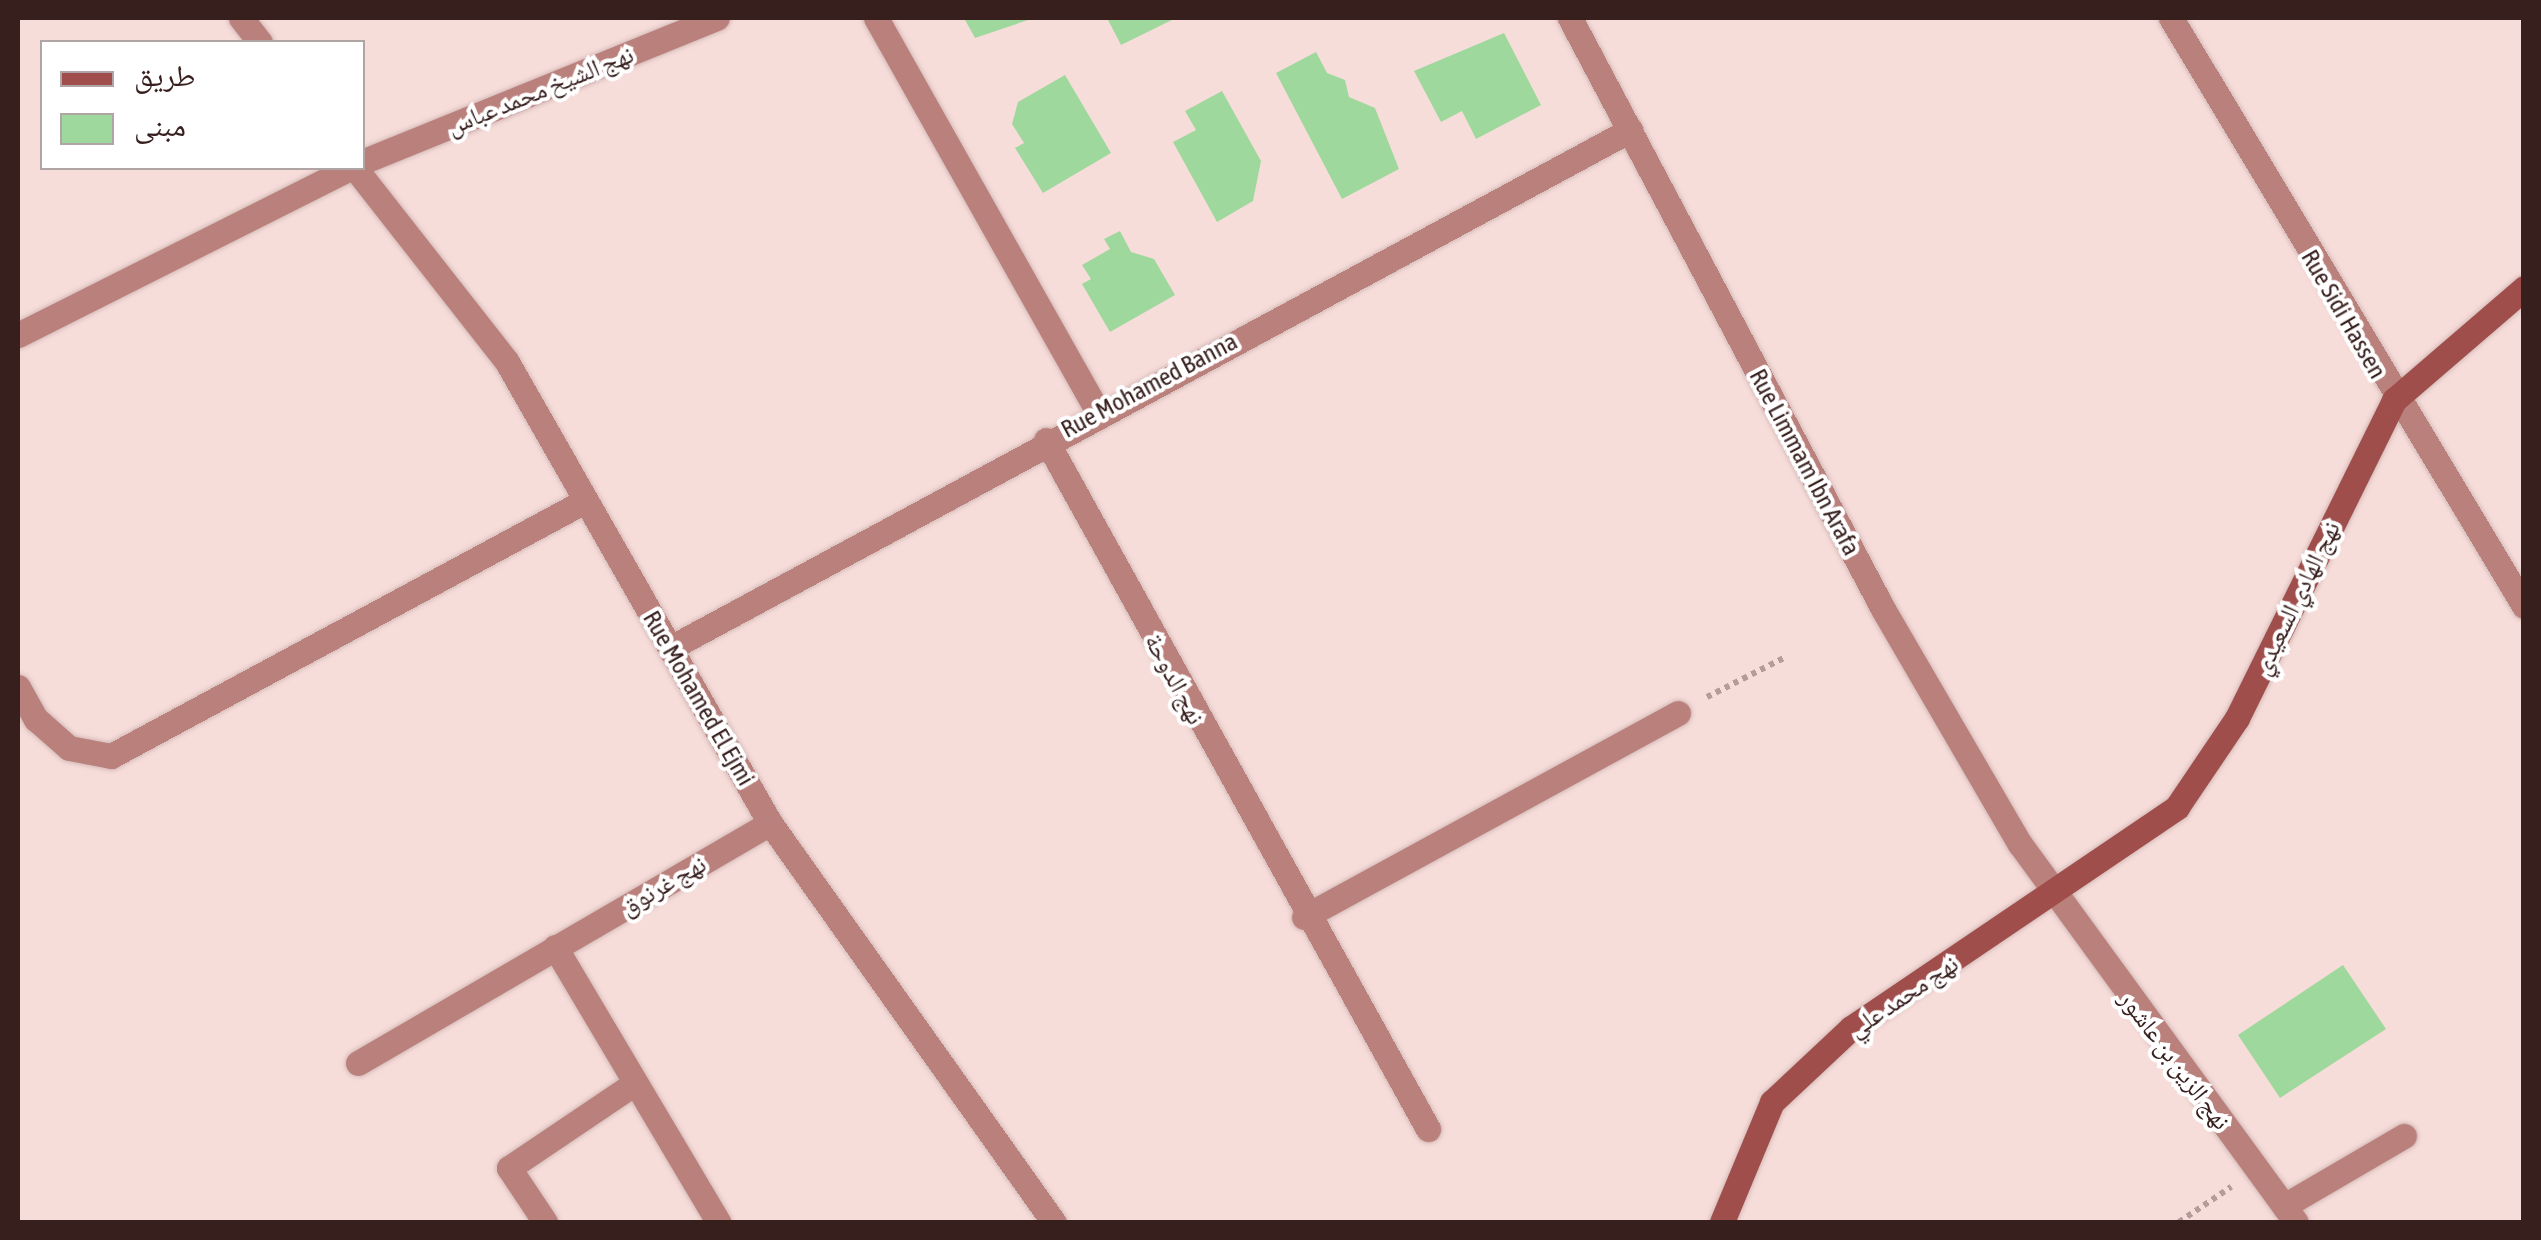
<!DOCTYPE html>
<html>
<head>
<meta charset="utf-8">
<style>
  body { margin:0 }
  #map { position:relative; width:2541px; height:1240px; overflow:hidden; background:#f7ddda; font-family:"Asap Condensed","Noto Naskh Arabic",sans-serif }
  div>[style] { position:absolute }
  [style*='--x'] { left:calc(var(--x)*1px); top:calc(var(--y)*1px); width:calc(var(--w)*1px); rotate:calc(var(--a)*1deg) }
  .building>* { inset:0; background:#9fd89c }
  .path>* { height:6px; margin-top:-3px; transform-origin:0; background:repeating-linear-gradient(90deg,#b59c9a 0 5px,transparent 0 10px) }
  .roads { filter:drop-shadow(0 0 2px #d4bbb8) drop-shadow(0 0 2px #d4bbb8) }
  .street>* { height:25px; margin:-12.5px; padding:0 12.5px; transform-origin:12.5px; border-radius:12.5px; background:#ba807c }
  .secondary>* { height:25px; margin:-12.5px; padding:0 12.5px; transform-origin:12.5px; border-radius:12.5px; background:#a04e4b }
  span { translate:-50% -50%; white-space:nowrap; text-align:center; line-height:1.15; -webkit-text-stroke:8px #fff; paint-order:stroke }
  .street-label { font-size:25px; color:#371f1e }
  .frame { position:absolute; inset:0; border:20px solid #371f1e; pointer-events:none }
  .legend { position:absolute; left:40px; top:40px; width:325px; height:130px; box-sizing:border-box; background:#fff; border:2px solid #afa5a5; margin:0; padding:12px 18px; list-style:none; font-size:30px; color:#371f1e }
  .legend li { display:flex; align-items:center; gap:20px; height:50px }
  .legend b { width:50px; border:2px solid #afa5a5 }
</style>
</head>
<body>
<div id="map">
  <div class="building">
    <div style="clip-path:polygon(964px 18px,1034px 18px,975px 38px)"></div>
    <div style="clip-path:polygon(1107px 18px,1176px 18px,1121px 45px)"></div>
    <div style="clip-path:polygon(1504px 33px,1541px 105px,1476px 139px,1462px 111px,1441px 122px,1414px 71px)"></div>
    <div style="clip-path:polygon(1316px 52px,1327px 73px,1345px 80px,1349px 97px,1375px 108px,1399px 169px,1342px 199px,1276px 73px)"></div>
    <div style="clip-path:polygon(1065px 75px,1111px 153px,1043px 193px,1015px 148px,1024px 143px,1012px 124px,1018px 102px)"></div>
    <div style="clip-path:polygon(1222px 91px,1261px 161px,1253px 201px,1217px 222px,1173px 142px,1196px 130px,1185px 111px)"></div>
    <div style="clip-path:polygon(1120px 231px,1131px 252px,1154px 259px,1175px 295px,1110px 332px,1082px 284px,1091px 279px,1082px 265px,1110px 249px,1104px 239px)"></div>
    <div style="clip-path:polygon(2343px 965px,2386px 1029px,2280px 1098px,2238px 1035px)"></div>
  </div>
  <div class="path">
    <div style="--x:1707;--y:697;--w:89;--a:-26.9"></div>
    <div style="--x:2179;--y:1222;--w:63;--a:-33.9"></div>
  </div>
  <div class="roads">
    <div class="street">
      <div style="--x:241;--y:18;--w:31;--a:52"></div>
      <div style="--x:876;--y:18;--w:454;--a:60.6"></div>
      <div style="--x:1570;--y:18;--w:669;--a:62.09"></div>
      <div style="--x:1883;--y:609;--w:272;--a:59.8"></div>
      <div style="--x:2020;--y:844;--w:468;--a:53.9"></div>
      <div style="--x:2171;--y:18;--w:686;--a:59.02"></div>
      <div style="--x:362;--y:162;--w:383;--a:-22.1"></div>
      <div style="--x:355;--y:168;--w:246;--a:51.9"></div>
      <div style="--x:507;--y:362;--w:531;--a:60.3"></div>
      <div style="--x:770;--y:823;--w:490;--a:54.6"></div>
      <div style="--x:18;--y:335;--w:372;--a:-26.7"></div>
      <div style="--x:1046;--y:440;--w:788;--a:60.99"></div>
      <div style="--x:672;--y:647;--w:1089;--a:-28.35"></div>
      <div style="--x:18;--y:687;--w:37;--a:61"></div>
      <div style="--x:36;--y:719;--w:44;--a:41.3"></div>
      <div style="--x:69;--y:748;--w:43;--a:10.8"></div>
      <div style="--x:111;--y:756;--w:534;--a:-28.29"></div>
      <div style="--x:1304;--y:917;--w:426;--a:-28.6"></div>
      <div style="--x:555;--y:947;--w:320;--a:59.3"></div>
      <div style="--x:358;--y:1063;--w:477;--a:-30.2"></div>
      <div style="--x:2284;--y:1206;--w:139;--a:-30.3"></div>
      <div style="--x:545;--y:1222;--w:65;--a:-123.7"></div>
      <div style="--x:509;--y:1168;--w:148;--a:-34"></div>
    </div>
    <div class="secondary">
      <div style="--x:1722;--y:1222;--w:130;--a:-67.4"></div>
      <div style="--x:1772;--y:1102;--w:108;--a:-43.1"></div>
      <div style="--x:1851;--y:1028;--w:394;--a:-34.1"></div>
      <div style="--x:2177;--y:807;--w:107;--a:-56"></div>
      <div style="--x:2237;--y:718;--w:355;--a:-63.7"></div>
      <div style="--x:2394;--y:400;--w:172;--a:-40.7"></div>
    </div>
  </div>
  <div class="street-label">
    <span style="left:540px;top:90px;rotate:-22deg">نهج الشيخ محمد عباس</span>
    <span style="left:2344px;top:314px;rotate:60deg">Rue Sidi Hassen</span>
    <span style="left:1149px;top:385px;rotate:-28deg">Rue Mohamed Banna</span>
    <span style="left:1805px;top:462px;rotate:62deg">Rue Limmam Ibn Arafa</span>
    <span style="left:2296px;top:598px;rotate:-64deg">نهج الهادي السعيدي</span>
    <span style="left:1175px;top:679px;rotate:62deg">نهج الدوحة</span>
    <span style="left:699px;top:698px;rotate:60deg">Rue Mohamed El Ejmi</span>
    <span style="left:663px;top:885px;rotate:-30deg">نهج غرنوق</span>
    <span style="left:1903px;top:996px;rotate:-34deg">نهج محمد علي</span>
    <span style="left:2175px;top:1060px;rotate:53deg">نهج الزين بن عاشور</span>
  </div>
  <div class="frame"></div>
  <ul class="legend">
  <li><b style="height:12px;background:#a04e4b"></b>طريق</li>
  <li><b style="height:28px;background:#9fd89c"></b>مبنى</li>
  </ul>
</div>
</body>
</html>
